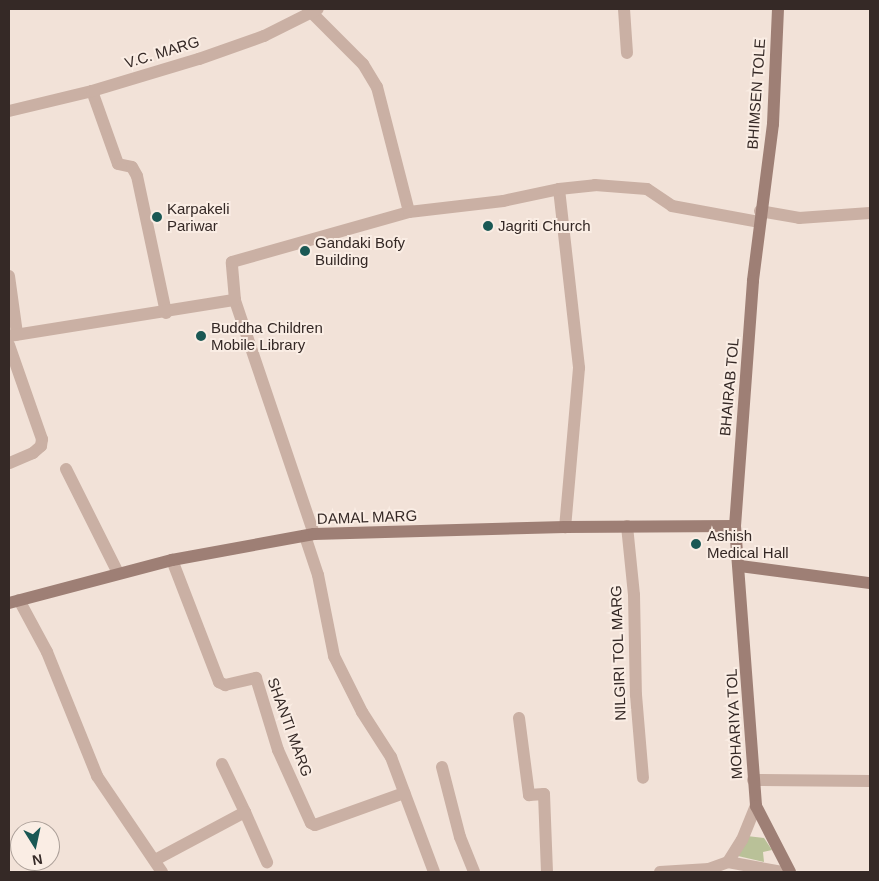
<!DOCTYPE html>
<html>
<head>
<meta charset="utf-8">
<style>
  body { margin:0 }
  #map { position:relative; width:879px; height:881px; overflow:hidden; background:#f2e2d8; font-family:Helvetica,sans-serif }
  div>[style] { position:absolute }
  [style*='--x'] { left:calc(var(--x)*1px); top:calc(var(--y)*1px); width:calc(var(--w)*1px); rotate:calc(var(--a)*1deg) }
  .green>* { inset:0; background:#b9c198 }
  .street>* { height:12px; margin:-6px; padding:0 6px; transform-origin:6px; border-radius:6px; background:#cab0a4 }
  .secondary>* { height:12px; margin:-6px; padding:0 6px; transform-origin:6px; border-radius:6px; background:#9e7f75 }
  .dots>* { width:14px; height:14px; translate:-50% -50%; box-sizing:border-box; border:2px solid #faede4; border-radius:50% }
  span { translate:-50% -50%; white-space:nowrap; text-align:center; line-height:1.15; -webkit-text-stroke:4px #faede4; paint-order:stroke }
  .street-label { font-size:15px; color:#352926 }
  .poi-label { font-size:15px; color:#352926 }
  .left { translate:0 -50%; text-align:left }
  .frame { position:absolute; inset:0; border:10px solid #352926; pointer-events:none }
  .north { position:absolute; left:10px; top:821px; width:50px; height:50px; box-sizing:border-box; background:#faede4; border:1px solid #ab9f98; border-radius:50%; rotate:170deg; font-size:14px; font-weight:700; line-height:20px; text-align:center; color:#352926 }
  .north::after { content:''; display:block; margin:auto; width:18px; height:22px; background:#1a5854; clip-path:polygon(50% 0,100% 100%,50% 72%,0 100%) }
</style>
</head>
<body>
<div id="map">
  <div class="green">
    <div style="clip-path:polygon(747px 836px,764px 838px,772px 850px,763px 852px,764px 862px,738px 856px)"></div>
  </div>
  <div class="street">
    <div style="--x:308;--y:9;--w:78;--a:45"></div>
    <div style="--x:363;--y:64;--w:27;--a:59"></div>
    <div style="--x:377;--y:87;--w:129;--a:75.6"></div>
    <div style="--x:624;--y:9;--w:44;--a:86.1"></div>
    <div style="--x:92;--y:91;--w:77;--a:70.4"></div>
    <div style="--x:118;--y:164;--w:14;--a:12"></div>
    <div style="--x:132;--y:167;--w:10;--a:61"></div>
    <div style="--x:137;--y:176;--w:140;--a:78"></div>
    <div style="--x:9;--y:111;--w:85;--a:-13.5"></div>
    <div style="--x:92;--y:91;--w:112;--a:-16.7"></div>
    <div style="--x:199;--y:59;--w:69;--a:-19.5"></div>
    <div style="--x:264;--y:36;--w:60;--a:-26.6"></div>
    <div style="--x:559;--y:189;--w:180;--a:83.6"></div>
    <div style="--x:579;--y:368;--w:160;--a:95"></div>
    <div style="--x:760;--y:211;--w:40;--a:10"></div>
    <div style="--x:799;--y:218;--w:71;--a:-4"></div>
    <div style="--x:9;--y:276;--w:59;--a:82.1"></div>
    <div style="--x:9;--y:336;--w:229;--a:-9.1"></div>
    <div style="--x:9;--y:345;--w:100;--a:70.7"></div>
    <div style="--x:42;--y:439;--w:7;--a:98"></div>
    <div style="--x:41;--y:446;--w:11;--a:139"></div>
    <div style="--x:33;--y:453;--w:26;--a:157"></div>
    <div style="--x:66;--y:469;--w:116;--a:63.4"></div>
    <div style="--x:627;--y:526;--w:69;--a:84.2"></div>
    <div style="--x:634;--y:595;--w:100;--a:88.9"></div>
    <div style="--x:636;--y:695;--w:83;--a:85.2"></div>
    <div style="--x:314;--y:534;--w:247;--a:-108.7"></div>
    <div style="--x:235;--y:300;--w:38;--a:-95"></div>
    <div style="--x:232;--y:262;--w:184;--a:-15.8"></div>
    <div style="--x:409;--y:212;--w:95;--a:-6.7"></div>
    <div style="--x:503;--y:201;--w:57;--a:-12.1"></div>
    <div style="--x:559;--y:189;--w:36;--a:-6"></div>
    <div style="--x:595;--y:185;--w:52;--a:4.4"></div>
    <div style="--x:647;--y:189;--w:30;--a:34"></div>
    <div style="--x:672;--y:206;--w:88;--a:10.4"></div>
    <div style="--x:305;--y:536;--w:41;--a:71.6"></div>
    <div style="--x:318;--y:575;--w:83;--a:78.8"></div>
    <div style="--x:334;--y:656;--w:63;--a:63.4"></div>
    <div style="--x:362;--y:712;--w:54;--a:57.2"></div>
    <div style="--x:391;--y:757;--w:123;--a:69.5"></div>
    <div style="--x:172;--y:560;--w:131;--a:68.9"></div>
    <div style="--x:219;--y:682;--w:7;--a:27"></div>
    <div style="--x:225;--y:685;--w:32;--a:-13"></div>
    <div style="--x:256;--y:678;--w:75;--a:73"></div>
    <div style="--x:278;--y:750;--w:80;--a:65.7"></div>
    <div style="--x:311;--y:823;--w:4;--a:27"></div>
    <div style="--x:315;--y:825;--w:95;--a:-19.8"></div>
    <div style="--x:19;--y:600;--w:59;--a:61.7"></div>
    <div style="--x:47;--y:652;--w:134;--a:68"></div>
    <div style="--x:97;--y:776;--w:116;--a:55.9"></div>
    <div style="--x:519;--y:718;--w:78;--a:82.6"></div>
    <div style="--x:529;--y:795;--w:15;--a:-4"></div>
    <div style="--x:544;--y:794;--w:78;--a:87.8"></div>
    <div style="--x:222;--y:764;--w:53;--a:64.4"></div>
    <div style="--x:442;--y:767;--w:72;--a:75.6"></div>
    <div style="--x:460;--y:837;--w:38;--a:68"></div>
    <div style="--x:753;--y:780;--w:117;--a:0.5"></div>
    <div style="--x:155;--y:860;--w:102;--a:-28.1"></div>
    <div style="--x:245;--y:812;--w:55;--a:66.3"></div>
    <div style="--x:728;--y:862;--w:55;--a:10.5"></div>
    <div style="--x:660;--y:872;--w:49;--a:-3.5"></div>
    <div style="--x:709;--y:869;--w:20;--a:-20"></div>
    <div style="--x:728;--y:862;--w:26;--a:-58"></div>
    <div style="--x:742;--y:840;--w:37;--a:-68"></div>
  </div>
  <div class="secondary">
    <div style="--x:778;--y:9;--w:115;--a:92.5"></div>
    <div style="--x:773;--y:124;--w:158;--a:97.3"></div>
    <div style="--x:753;--y:281;--w:246;--a:94.2"></div>
    <div style="--x:735;--y:526;--w:281;--a:85.7"></div>
    <div style="--x:756;--y:806;--w:74;--a:62.7"></div>
    <div style="--x:740;--y:566;--w:131;--a:7.5"></div>
    <div style="--x:9;--y:603;--w:169;--a:-14.8"></div>
    <div style="--x:172;--y:560;--w:144;--a:-10.4"></div>
    <div style="--x:314;--y:534;--w:251;--a:-1.6"></div>
    <div style="--x:565;--y:527;--w:170;--a:-0.3"></div>
  </div>
  <div class="dots">
    <div style="left:157px;top:217px;background:#1a5854"></div>
    <div style="left:488px;top:226px;background:#1a5854"></div>
    <div style="left:305px;top:251px;background:#1a5854"></div>
    <div style="left:201px;top:336px;background:#1a5854"></div>
    <div style="left:696px;top:544px;background:#1a5854"></div>
  </div>
  <div class="street-label">
    <span style="left:162px;top:52px;rotate:-17deg">V.C. MARG</span>
    <span style="left:756px;top:94px;rotate:-86deg">BHIMSEN TOLE</span>
    <span style="left:729px;top:387px;rotate:-85deg">BHAIRAB TOL</span>
    <span style="left:367px;top:517px;rotate:-2deg">DAMAL MARG</span>
    <span style="left:618px;top:653px;rotate:-92deg">NILGIRI TOL MARG</span>
    <span style="left:734px;top:724px;rotate:-93deg">MOHARIYA TOL</span>
    <span style="left:290px;top:727px;rotate:70deg">SHANTI MARG</span>
  </div>
  <div class="poi-label">
    <span class="left" style="left:167px;top:217px">Karpakeli<br>Pariwar</span>
    <span class="left" style="left:498px;top:226px">Jagriti Church</span>
    <span class="left" style="left:315px;top:251px">Gandaki Bofy<br>Building</span>
    <span class="left" style="left:211px;top:336px">Buddha Children<br>Mobile Library</span>
    <span class="left" style="left:707px;top:544px">Ashish<br>Medical Hall</span>
  </div>
  <div class="frame"></div>
  <div class="north">N</div>
</div>
</body>
</html>
